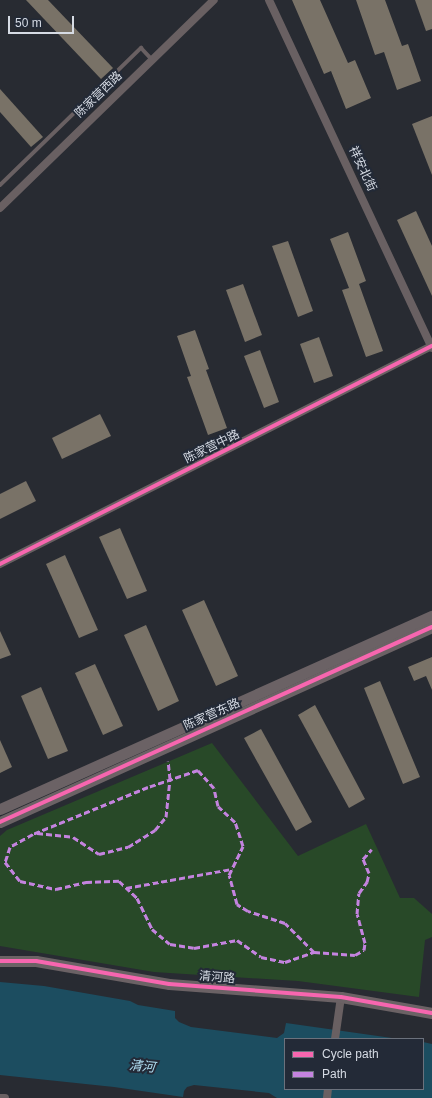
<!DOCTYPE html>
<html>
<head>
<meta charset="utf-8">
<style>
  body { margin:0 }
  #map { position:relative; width:432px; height:1098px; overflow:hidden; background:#282b32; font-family:Arial,"Noto Sans SC",sans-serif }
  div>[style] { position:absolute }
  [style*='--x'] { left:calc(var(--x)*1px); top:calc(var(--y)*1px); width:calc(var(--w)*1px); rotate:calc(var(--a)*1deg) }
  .green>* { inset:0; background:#284928 }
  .water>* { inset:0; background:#1c4d60 }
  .building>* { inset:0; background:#797267 }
  .lane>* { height:4px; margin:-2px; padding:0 2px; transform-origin:2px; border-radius:2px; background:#696062 }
  .street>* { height:8px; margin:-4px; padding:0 4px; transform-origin:4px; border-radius:4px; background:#696062 }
  .secondary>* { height:11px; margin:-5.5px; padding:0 5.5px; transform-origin:5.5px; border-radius:5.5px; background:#6b6265 }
  .quiet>* { height:3px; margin-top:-1.5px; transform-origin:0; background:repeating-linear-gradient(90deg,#c483df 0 6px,transparent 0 9px) }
  .cycleway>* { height:4px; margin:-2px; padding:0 2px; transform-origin:2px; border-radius:2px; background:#f766af }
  span { translate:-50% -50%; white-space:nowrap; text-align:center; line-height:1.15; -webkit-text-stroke:4px #232a37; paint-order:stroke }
  .street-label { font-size:12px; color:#d6dbe4 }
  .water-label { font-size:13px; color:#b2e0f4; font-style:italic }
  .legend { position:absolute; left:284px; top:1038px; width:140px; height:52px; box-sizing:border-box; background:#232a37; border:1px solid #6b717c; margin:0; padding:5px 7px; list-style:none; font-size:12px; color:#d6dbe4 }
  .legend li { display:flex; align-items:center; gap:8px; height:20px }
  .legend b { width:20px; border:1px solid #6b717c }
  .scale { position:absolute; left:8px; top:16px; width:66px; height:18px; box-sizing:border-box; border:2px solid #d6dbe4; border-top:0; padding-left:5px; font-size:12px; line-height:14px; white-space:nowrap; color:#d6dbe4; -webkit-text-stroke:3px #232a37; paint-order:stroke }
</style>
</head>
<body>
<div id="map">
  <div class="green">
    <div style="clip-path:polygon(212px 743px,298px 856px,366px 824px,400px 898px,414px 898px,432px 914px,432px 937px,425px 940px,419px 997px,298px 981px,154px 972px,0 946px,0 836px,7px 830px)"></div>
  </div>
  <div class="water">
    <div style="clip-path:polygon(0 982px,44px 986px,130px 1001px,138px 1005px,175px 1011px,175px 1018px,179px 1022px,191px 1027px,277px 1038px,284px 1033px,286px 1023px,399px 1039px,285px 1039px,285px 1089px,423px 1089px,423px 1042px,432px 1044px,432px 1098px,277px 1098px,269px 1093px,194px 1085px,187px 1087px,184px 1091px,183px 1097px,114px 1087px,0 1075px)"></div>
  </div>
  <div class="building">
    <div style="clip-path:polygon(26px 0,48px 0,113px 68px,101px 79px)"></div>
    <div style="clip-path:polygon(292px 0,320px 0,348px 63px,355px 60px,371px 98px,346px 109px,331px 71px,324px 74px)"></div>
    <div style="clip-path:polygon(356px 0,385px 0,402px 46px,408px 44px,421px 81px,397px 90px,384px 52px,375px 55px)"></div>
    <div style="clip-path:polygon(415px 0,432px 0,432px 29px,426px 31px)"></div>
    <div style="clip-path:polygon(0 89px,43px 137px,31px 147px,0 112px)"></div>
    <div style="clip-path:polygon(432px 116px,432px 175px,412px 124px)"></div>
    <div style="clip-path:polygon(416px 211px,432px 246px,432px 296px,397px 220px)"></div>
    <div style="clip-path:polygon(348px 232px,366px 281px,359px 284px,383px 351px,366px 357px,342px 290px,349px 288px,330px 239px)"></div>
    <div style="clip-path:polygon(288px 241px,313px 311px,298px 317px,272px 246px)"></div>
    <div style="clip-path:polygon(243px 284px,262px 335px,245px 342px,226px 290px)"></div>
    <div style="clip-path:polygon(195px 330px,209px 369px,206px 370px,227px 428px,208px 435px,187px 377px,191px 376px,177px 336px)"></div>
    <div style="clip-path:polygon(319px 337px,333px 376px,314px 383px,300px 344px)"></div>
    <div style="clip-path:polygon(260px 350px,279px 402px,264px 408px,244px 356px)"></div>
    <div style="clip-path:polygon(100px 414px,111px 436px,62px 459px,52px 438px)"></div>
    <div style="clip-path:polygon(26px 481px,36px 501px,0 519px,0 494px)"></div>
    <div style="clip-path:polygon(120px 528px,147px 591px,127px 599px,99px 537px)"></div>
    <div style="clip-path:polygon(65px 555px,98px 630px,79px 638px,46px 564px)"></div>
    <div style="clip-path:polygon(204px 600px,238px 676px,216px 686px,182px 610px)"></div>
    <div style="clip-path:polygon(146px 625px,179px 701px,158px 711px,124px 635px)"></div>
    <div style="clip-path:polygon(0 631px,11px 655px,0 659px)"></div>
    <div style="clip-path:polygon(432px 657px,432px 690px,426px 676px,414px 681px,408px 667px)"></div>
    <div style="clip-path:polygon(95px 664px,123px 726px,103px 735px,75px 673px)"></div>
    <div style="clip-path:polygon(380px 681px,420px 777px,403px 784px,364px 688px)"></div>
    <div style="clip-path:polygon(41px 687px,68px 751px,48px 759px,21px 696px)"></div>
    <div style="clip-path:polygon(315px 705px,365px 799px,349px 808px,298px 715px)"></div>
    <div style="clip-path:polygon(261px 729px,312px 822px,296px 831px,244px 738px)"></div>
    <div style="clip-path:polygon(0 740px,12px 767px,0 773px)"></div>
  </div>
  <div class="lane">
    <div style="--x:0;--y:185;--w:197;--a:-44.2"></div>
    <div style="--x:141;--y:48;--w:16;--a:47"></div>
  </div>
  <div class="street">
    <div style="--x:269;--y:0;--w:384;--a:64.9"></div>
    <div style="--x:0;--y:208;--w:298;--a:-44.2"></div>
    <div style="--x:0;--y:564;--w:484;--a:-26.8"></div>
    <div style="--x:335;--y:1039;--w:42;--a:-81.9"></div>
    <div style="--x:0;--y:1098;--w:5;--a:0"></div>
    <div style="--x:327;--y:1098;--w:9;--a:-84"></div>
  </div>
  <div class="secondary">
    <div style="--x:0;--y:809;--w:473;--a:-24.1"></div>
    <div style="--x:0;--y:822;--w:474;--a:-24.3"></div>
    <div style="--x:0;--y:961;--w:36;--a:0"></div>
    <div style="--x:36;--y:961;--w:135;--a:9.8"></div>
    <div style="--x:169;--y:984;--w:172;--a:4.3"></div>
    <div style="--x:341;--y:997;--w:92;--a:10"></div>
  </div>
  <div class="quiet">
    <div style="--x:37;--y:833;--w:36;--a:6"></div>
    <div style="--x:73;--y:837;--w:31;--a:33"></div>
    <div style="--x:99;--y:854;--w:30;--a:-14"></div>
    <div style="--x:128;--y:847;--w:32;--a:-32"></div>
    <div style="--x:155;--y:830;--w:17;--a:-50"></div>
    <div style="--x:166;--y:817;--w:38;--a:-84"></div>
    <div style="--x:170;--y:779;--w:18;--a:-96"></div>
    <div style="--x:126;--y:888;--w:108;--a:-10.2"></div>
    <div style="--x:314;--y:952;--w:41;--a:-135"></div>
    <div style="--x:285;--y:923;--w:39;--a:-162"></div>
    <div style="--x:248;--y:911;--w:13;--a:-148"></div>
    <div style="--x:237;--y:904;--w:30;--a:-105"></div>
    <div style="--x:229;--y:875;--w:32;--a:-64"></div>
    <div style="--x:243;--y:846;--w:25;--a:-108"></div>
    <div style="--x:235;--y:822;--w:23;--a:-137"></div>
    <div style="--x:218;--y:806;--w:18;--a:-103"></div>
    <div style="--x:214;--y:788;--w:24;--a:-132"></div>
    <div style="--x:198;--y:770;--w:53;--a:161.2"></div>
    <div style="--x:148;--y:787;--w:124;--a:157.8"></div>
    <div style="--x:33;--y:834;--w:26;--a:151"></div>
    <div style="--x:10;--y:847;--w:16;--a:108"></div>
    <div style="--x:5;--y:862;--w:24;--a:52"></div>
    <div style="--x:20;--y:881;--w:37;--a:13"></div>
    <div style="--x:56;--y:889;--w:31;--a:-13"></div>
    <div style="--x:86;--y:882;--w:33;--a:-2"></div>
    <div style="--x:119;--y:881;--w:25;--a:43"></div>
    <div style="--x:137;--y:898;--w:34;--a:64"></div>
    <div style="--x:152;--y:929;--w:23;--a:40"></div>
    <div style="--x:170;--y:944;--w:24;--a:9"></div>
    <div style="--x:194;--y:948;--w:44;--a:-10.5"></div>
    <div style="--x:237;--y:940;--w:29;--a:35"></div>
    <div style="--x:261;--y:957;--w:25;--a:12"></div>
    <div style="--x:285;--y:962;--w:31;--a:-19"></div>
    <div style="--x:314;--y:952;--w:41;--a:4.2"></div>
    <div style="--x:355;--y:955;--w:10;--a:-29"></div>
    <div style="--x:364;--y:950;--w:7;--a:-82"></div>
    <div style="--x:365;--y:943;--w:30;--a:-105"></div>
    <div style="--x:357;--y:914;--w:21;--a:-85"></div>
    <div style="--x:359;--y:893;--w:14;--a:-54"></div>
    <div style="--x:367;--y:882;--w:9;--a:-77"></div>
    <div style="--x:369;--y:873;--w:15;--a:-113"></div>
    <div style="--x:363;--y:859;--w:13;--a:-48"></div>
  </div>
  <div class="cycleway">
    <div style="--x:0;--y:564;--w:484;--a:-26.8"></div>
    <div style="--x:0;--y:822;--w:474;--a:-24.3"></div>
    <div style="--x:0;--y:961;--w:36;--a:0"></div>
    <div style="--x:36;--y:961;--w:135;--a:9.8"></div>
    <div style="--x:169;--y:984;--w:172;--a:4.3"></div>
    <div style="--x:341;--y:997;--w:92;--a:10"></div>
  </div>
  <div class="street-label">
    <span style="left:99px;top:95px;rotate:-44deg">陈家营西路</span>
    <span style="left:362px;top:169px;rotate:65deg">祥安北街</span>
    <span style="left:212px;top:447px;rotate:-26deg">陈家营中路</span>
    <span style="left:212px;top:715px;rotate:-24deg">陈家营东路</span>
    <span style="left:217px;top:978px;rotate:5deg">清河路</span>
  </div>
  <div class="water-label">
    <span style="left:142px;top:1067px;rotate:6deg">清河</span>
  </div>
  <ul class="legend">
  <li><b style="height:5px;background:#f766af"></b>Cycle path</li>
  <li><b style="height:5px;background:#c483df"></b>Path</li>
  </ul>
  <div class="scale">50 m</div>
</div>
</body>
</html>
